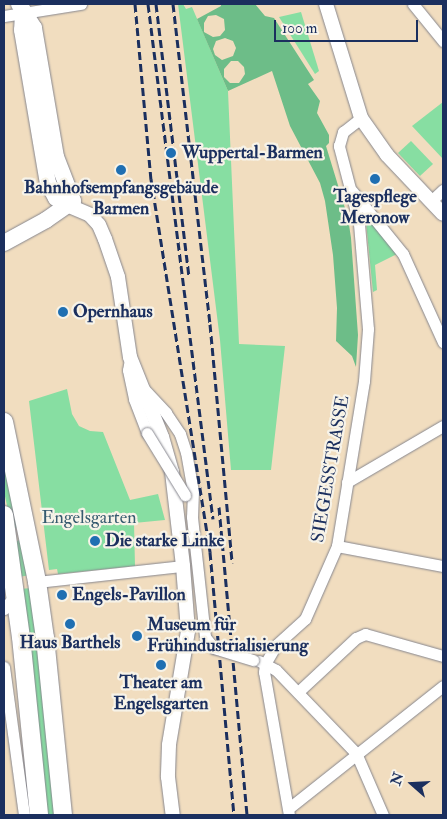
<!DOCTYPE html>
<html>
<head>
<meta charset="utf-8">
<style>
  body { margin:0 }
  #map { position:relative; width:447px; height:819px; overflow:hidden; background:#f1ddbf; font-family:"IM FELL Double Pica",serif }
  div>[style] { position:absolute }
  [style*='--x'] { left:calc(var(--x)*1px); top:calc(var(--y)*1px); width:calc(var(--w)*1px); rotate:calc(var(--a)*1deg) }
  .green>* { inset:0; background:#87dea2 }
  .forest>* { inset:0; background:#6dbd88 }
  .roads { filter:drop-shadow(0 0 1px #86868e) drop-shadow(0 0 1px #86868e) }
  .minor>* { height:11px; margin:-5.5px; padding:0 5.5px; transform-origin:5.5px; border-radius:5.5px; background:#fff }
  .tertiary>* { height:14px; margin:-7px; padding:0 7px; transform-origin:7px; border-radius:7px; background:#fff }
  .secondary>* { height:16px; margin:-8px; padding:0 8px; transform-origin:8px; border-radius:8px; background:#fff }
  .primary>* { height:18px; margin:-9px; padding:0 9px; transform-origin:9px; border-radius:9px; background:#fff }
  .rail>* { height:3px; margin-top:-1.5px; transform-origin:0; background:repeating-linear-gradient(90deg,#1b2f5e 0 8px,transparent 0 12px) }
  .bridges { filter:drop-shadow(0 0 1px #86868e) drop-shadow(0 0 1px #86868e) }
  .minor-bridge>* { height:11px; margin:-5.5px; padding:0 5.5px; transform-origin:5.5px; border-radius:5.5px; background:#fff }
  .dots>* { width:14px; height:14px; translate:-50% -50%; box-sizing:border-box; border:2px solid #f7f3e8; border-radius:50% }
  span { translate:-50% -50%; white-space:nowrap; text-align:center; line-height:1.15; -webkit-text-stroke:4.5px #f7f3e8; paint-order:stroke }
  .poi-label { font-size:18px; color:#1b2f5e; font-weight:700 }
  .left { translate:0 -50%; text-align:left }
  .street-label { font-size:18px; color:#1b2f5e }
  .park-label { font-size:18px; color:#365b6f }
  .frame { position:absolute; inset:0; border:5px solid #1b2f5e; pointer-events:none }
  .north { position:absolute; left:387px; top:759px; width:50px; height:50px; -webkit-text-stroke:4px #f7f3e8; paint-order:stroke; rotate:289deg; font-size:14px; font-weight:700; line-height:20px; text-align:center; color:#1b2f5e }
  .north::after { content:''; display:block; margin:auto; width:18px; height:22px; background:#1b2f5e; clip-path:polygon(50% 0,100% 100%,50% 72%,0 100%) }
  .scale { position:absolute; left:274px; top:20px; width:144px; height:22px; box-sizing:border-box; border:2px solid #1b2f5e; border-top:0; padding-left:6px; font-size:15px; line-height:18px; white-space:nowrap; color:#1b2f5e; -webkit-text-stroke:4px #f7f3e8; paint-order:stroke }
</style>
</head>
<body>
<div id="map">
  <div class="green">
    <div style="clip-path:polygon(178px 4px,183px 4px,186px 9px,192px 7px,228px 91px,239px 344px,285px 346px,271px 470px,231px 470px,220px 340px)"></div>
    <div style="clip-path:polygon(301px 12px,319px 71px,315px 74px,279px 17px)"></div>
    <div style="clip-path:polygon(443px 102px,443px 159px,412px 126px)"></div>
    <div style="clip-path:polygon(411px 141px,433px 164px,420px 176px,398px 153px)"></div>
    <div style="clip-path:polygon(365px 212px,397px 254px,375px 265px,377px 290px,373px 292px)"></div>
    <div style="clip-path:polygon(67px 389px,72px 414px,79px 426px,90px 431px,103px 432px,130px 500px,158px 494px,165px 520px,134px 523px,135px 566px,58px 574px,57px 569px,49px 570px,29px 401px)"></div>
    <div style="clip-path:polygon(4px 444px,17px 528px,14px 528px,9px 514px,4px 492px)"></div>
    <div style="clip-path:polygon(19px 540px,22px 541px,30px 575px,19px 577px,16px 542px)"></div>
    <div style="clip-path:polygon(32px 588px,57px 815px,44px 815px,20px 589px)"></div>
  </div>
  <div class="forest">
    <div style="clip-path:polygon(evenodd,221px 4px,255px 4px,265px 16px,274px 18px,314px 80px,308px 84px,320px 101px,317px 113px,329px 135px,329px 143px,326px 146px,348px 218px,351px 238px,358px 335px,356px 367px,352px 356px,336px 341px,337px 308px,333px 255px,325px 201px,320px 183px,290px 126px,272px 71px,228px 91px,197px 19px,221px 6px,221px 4px,216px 15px,224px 19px,225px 30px,220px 36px,213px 37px,204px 32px,204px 23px,208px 16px,216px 15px,221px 4px,225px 38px,233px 41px,236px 48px,233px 56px,222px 60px,215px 55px,213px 49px,216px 41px,225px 38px,221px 4px,231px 61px,238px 61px,244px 67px,245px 74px,239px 83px,230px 83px,224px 77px,224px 69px,231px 61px)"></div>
  </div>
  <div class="roads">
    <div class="minor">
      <div style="--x:413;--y:4;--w:48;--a:51"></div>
      <div style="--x:4;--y:16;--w:78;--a:-8.9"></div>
      <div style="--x:352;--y:191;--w:81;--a:51"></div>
      <div style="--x:403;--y:254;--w:97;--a:65.6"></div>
      <div style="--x:431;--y:201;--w:16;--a:-43"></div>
      <div style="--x:130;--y:359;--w:11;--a:100"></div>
      <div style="--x:128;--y:370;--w:30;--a:78"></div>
      <div style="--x:134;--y:399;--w:36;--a:69"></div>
      <div style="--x:143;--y:388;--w:34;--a:47"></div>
      <div style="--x:166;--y:413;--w:25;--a:56"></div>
      <div style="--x:180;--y:434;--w:19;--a:72"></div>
      <div style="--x:186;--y:452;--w:39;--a:80"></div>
      <div style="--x:193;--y:490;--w:27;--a:92"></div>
      <div style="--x:192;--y:517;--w:121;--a:83.8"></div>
      <div style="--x:205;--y:637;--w:14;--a:51"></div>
      <div style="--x:347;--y:482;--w:111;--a:-30.3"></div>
      <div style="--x:337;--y:546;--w:108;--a:10.7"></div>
      <div style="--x:37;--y:582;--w:147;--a:-6.3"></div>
      <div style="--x:4;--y:609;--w:19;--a:-51"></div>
      <div style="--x:259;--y:661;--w:19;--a:28"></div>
      <div style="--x:276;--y:670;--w:115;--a:46.1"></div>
      <div style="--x:356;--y:753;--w:68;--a:66.5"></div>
      <div style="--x:4;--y:667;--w:149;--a:82.3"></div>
      <div style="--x:298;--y:692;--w:79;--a:-43"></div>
      <div style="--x:356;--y:638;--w:10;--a:-24"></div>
      <div style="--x:365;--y:634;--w:81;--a:15.8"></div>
      <div style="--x:289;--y:808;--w:196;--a:-38.4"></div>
      <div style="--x:289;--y:815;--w:145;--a:-99.9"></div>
      <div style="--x:264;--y:672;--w:8;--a:-83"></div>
      <div style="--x:265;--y:664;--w:22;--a:-60"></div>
      <div style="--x:276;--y:645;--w:39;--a:-42"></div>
      <div style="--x:305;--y:619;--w:80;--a:-66.3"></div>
      <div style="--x:337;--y:546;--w:167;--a:-80.7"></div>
      <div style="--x:364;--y:381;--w:52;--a:-85.6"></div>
      <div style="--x:368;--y:329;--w:106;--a:-94.9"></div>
      <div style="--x:359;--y:223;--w:80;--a:-104.6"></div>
      <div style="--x:339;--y:146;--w:15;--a:-74"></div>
      <div style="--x:343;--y:132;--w:23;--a:-38"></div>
    </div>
    <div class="tertiary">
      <div style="--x:326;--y:4;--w:119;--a:72.9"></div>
      <div style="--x:361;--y:118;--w:45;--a:54.9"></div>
      <div style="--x:387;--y:155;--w:81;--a:46.5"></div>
      <div style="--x:67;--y:205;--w:25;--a:23"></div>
      <div style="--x:90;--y:215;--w:13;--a:48"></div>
      <div style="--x:99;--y:225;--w:15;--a:67"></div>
      <div style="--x:105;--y:239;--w:40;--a:71.1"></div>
      <div style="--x:118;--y:277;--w:81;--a:81.5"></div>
      <div style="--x:130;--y:357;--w:86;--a:68.2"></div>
      <div style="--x:162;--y:437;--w:36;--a:74"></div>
      <div style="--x:172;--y:472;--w:95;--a:83.3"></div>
      <div style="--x:183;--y:566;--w:65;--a:85.6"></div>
      <div style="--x:188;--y:631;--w:116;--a:99.5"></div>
      <div style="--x:169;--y:745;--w:32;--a:92"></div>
      <div style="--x:168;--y:777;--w:38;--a:83"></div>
    </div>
    <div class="secondary">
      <div style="--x:23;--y:13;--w:17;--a:93"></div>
      <div style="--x:22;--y:30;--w:155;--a:80.4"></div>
      <div style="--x:48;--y:183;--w:17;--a:62"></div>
      <div style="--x:56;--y:198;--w:13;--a:32"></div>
      <div style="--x:4;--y:243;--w:48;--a:-28.7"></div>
      <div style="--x:46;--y:220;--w:33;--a:-35"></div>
      <div style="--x:73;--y:201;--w:47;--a:-111.1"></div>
      <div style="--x:56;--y:157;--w:131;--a:-99.7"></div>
      <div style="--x:34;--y:28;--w:28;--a:-122"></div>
    </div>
    <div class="primary">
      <div style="--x:4;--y:422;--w:163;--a:78.3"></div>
      <div style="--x:37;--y:582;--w:57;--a:81.9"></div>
      <div style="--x:45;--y:638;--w:178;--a:84.2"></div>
      <div style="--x:4;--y:515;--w:123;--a:82.1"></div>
      <div style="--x:21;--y:637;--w:179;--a:84.2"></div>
    </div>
  </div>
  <div class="rail">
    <div style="--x:135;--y:4;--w:176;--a:84.8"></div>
    <div style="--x:151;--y:179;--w:378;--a:81"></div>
    <div style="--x:210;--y:552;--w:264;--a:84.8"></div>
    <div style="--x:148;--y:4;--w:519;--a:82.81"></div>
    <div style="--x:156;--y:4;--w:275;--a:83.1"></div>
    <div style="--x:173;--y:4;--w:322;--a:83.4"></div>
    <div style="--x:210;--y:324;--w:240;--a:84.7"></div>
    <div style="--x:219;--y:507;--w:309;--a:84.8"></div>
  </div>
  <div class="bridges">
    <div class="minor-bridge">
      <div style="--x:147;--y:433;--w:73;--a:58.5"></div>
      <div style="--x:214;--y:648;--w:41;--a:17.1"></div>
    </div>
  </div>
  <div class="dots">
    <div style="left:171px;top:153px;background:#1f6fb2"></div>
    <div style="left:121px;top:170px;background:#1f6fb2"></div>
    <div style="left:375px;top:179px;background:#1f6fb2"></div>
    <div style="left:63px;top:312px;background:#1f6fb2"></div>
    <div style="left:95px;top:541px;background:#1f6fb2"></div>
    <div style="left:62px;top:595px;background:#1f6fb2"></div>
    <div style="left:70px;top:624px;background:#1f6fb2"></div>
    <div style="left:137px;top:636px;background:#1f6fb2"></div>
    <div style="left:161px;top:665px;background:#1f6fb2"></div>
  </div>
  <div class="poi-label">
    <span class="left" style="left:182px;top:153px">Wuppertal-Barmen</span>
    <span style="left:121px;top:199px">Bahnhofsempfangsgebäude<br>Barmen</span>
    <span style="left:375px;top:208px">Tagespflege<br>Meronow</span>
    <span class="left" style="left:73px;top:312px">Opernhaus</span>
    <span class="left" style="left:105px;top:541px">Die starke Linke</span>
    <span class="left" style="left:72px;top:595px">Engels-Pavillon</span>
    <span class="left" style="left:147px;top:636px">Museum für<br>Frühindustrialisierung</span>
    <span style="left:70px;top:643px">Haus Barthels</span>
    <span style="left:161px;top:694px">Theater am<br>Engelsgarten</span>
  </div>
  <div class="street-label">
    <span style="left:331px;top:469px;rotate:-80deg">SIEGESSTRASSE</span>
  </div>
  <div class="park-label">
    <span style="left:89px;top:518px">Engelsgarten</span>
  </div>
  <div class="frame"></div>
  <div class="north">N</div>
  <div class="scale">100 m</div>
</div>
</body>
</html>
